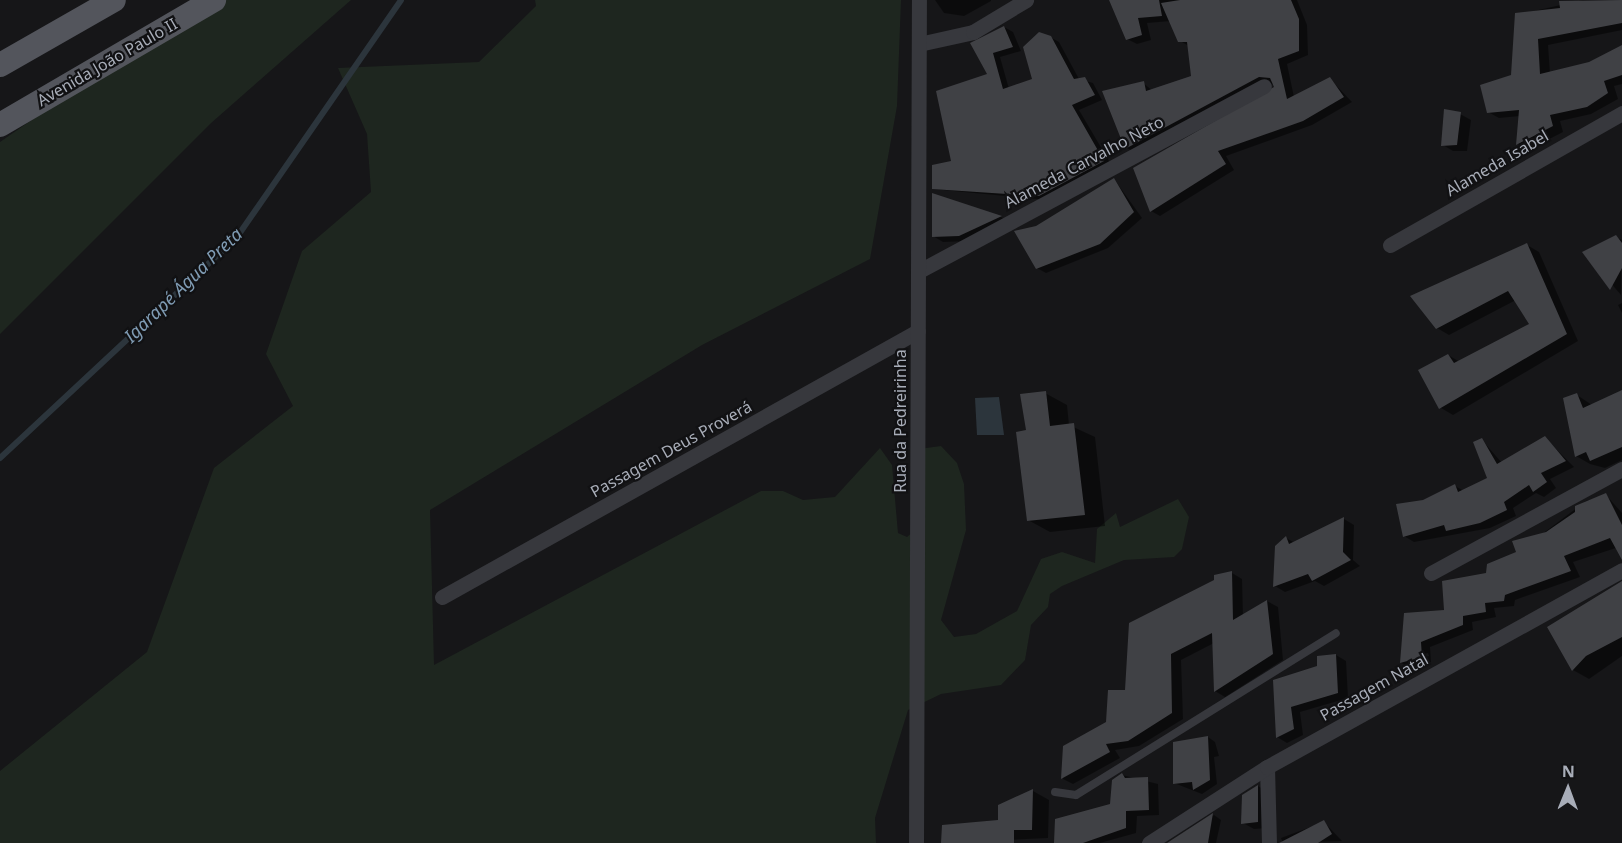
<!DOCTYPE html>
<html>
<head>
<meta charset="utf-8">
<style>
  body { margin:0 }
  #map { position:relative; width:1622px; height:843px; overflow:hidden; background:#161618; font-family:"Noto Sans",sans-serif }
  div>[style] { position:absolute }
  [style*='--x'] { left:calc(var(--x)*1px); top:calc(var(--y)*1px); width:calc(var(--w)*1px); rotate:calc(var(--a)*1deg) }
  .green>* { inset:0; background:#1e261f }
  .water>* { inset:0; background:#2c353c }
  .shadow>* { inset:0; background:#0007 }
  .stream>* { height:6px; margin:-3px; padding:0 3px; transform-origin:3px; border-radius:3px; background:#2c353c }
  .building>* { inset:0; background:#404145 }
  .service>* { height:8px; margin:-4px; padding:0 4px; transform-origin:4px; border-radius:4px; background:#37383d }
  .minor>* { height:15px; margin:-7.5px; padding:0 7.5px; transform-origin:7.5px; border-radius:7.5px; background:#37383d }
  .primary>* { height:24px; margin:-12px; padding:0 12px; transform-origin:12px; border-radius:12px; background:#53555c }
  span { translate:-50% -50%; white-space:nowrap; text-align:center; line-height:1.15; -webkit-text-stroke:4.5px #111113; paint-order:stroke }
  .street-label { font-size:16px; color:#a8adb8 }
  .water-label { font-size:18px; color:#7f9bb3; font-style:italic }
  .north { position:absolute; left:1538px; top:759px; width:60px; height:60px; -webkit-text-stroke:4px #111113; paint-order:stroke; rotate:1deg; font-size:16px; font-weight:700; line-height:24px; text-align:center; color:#a8adb8 }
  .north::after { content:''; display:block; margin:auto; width:21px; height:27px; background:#a8adb8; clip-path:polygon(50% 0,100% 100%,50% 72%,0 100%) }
</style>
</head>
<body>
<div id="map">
  <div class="green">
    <div style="clip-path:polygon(205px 0,351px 0,210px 124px,0 334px,0 142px)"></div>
    <div style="clip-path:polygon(535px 0,901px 0,897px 106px,870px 259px,702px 345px,430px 510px,434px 665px,761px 491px,783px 491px,803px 500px,835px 497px,880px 448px,892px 465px,898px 533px,907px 537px,915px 530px,919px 449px,941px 446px,957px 463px,964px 484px,966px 530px,941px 620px,954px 637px,976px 634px,1017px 611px,1041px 559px,1062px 552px,1095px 563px,1097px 529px,1116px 513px,1120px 527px,1178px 499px,1189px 517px,1182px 549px,1174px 557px,1124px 560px,1062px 586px,1050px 594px,1048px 607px,1031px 625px,1025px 660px,1001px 685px,941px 694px,908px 710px,875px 818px,876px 843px,0 843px,0 771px,147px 652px,214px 468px,293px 406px,266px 354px,302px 251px,371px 192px,367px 134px,338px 68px,479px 62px,536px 6px)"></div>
  </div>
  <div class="water">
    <div style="clip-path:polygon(999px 397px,1004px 435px,977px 435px,975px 398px)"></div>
  </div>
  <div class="shadow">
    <div style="clip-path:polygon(935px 0,991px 0,991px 1px,964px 16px,944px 13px)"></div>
    <div style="clip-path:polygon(1110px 0,1297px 0,1307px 25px,1308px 55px,1287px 64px,1294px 97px,1330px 79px,1352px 102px,1312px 125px,1226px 156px,1234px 170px,1160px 216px,1151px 211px,1276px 87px,1269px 82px,1136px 153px,1127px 148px,1104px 92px,1143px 83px,1153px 91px,1193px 77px,1189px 46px,1180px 41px,1171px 21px,1147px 23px,1151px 40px,1137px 44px,1127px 39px)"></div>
    <div style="clip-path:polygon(1583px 0,1622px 0,1622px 30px,1548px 45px,1550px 73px,1589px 64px,1622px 47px,1622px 84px,1614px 86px,1618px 99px,1591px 114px,1560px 121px,1563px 132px,1528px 150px,1518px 144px,1520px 116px,1499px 118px,1488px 112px,1512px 76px,1516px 15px)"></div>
    <div style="clip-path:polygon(1004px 27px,1013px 32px,1021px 51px,1000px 57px,1009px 89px,1034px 80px,1050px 37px,1059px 42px,1079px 79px,1093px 83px,1102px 100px,1079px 110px,1112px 166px,1048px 200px,933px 189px,952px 162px,989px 75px,972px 43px)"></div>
    <div style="clip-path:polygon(1460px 114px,1471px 120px,1467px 151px,1453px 151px,1443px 145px)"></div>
    <div style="clip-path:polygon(1114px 179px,1142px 218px,1108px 248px,1046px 273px,1037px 268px,1036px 228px)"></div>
    <div style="clip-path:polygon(934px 195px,1001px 217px,1009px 222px,969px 241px,943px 242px,933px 236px)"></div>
    <div style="clip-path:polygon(1616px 237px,1622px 240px,1621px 295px,1585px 253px)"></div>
    <div style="clip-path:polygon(1527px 245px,1539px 252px,1578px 341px,1453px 415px,1441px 408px,1448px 355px,1460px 362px,1531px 324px,1516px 300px,1449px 335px,1437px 328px)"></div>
    <div style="clip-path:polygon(1622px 303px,1622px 313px,1618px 305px)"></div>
    <div style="clip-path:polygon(1622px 391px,1622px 460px,1605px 468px,1590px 464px,1576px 456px,1577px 395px,1592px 405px)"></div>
    <div style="clip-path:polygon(1045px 393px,1067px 405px,1069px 425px,1095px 437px,1105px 526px,1050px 532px,1028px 520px,1027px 432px)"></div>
    <div style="clip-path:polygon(1545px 438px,1574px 467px,1550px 479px,1556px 488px,1544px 497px,1536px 493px,1513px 508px,1516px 516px,1490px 528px,1414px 542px,1404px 536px,1424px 501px,1455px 486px,1464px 491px,1489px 479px,1482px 440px,1502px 463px)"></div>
    <div style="clip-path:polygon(evenodd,1606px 495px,1622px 513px,1622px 546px,1573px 562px,1580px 577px,1515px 600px,1514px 606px,1494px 608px,1496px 617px,1472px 622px,1473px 630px,1430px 647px,1431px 662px,1411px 668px,1401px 663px,1445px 611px,1488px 575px,1586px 501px,1606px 495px,1428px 653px,1429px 656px,1410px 662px,1410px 659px,1428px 653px)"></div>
    <div style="clip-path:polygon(1344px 519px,1354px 525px,1353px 560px,1360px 566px,1324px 586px,1315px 581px,1285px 592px,1275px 586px,1276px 546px,1286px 538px,1295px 543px)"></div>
    <div style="clip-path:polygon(1232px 573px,1242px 579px,1243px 616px,1267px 601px,1278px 607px,1283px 660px,1225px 697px,1215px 691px,1214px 643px,1181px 660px,1183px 719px,1139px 746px,1115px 750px,1120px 758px,1073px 784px,1063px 779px,1064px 746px,1108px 723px,1127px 691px)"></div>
    <div style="clip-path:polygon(1622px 584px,1622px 656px,1589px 679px,1573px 670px)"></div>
    <div style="clip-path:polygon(1336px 655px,1346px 661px,1348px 698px,1300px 712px,1303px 735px,1287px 743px,1277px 737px,1274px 681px,1319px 667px)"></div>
    <div style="clip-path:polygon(1208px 737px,1215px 742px,1219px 756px,1214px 757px,1217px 784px,1202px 794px,1174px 783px)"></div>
    <div style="clip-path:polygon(1122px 775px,1158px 784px,1159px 815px,1137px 816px,1136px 833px,1100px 843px,1056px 843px,1111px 806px)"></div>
    <div style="clip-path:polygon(1258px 786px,1268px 792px,1268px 828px,1254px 829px,1243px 823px)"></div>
    <div style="clip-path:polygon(1033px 791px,1049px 800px,1048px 838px,942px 843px,1000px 821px,999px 806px)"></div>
    <div style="clip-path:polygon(1214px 815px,1221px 820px,1216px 843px,1170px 843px)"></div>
    <div style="clip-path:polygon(1324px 822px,1342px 841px,1283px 843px,1281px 838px)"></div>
  </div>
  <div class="stream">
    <div style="--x:0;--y:458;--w:324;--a:-43"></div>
    <div style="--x:237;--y:237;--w:288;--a:-55.3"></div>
  </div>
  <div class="building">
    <div style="clip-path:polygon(1109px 0,1159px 0,1162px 16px,1138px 18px,1142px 35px,1126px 40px)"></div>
    <div style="clip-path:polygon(1180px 0,1291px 0,1299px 19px,1299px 51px,1278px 59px,1287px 99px,1330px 77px,1344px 97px,1303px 121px,1218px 151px,1226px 164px,1150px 212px,1133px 168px,1274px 87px,1270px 78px,1259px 77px,1125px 149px,1102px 91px,1144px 81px,1146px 91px,1191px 76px,1187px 42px,1178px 42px,1161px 3px)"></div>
    <div style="clip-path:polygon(1622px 0,1622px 23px,1538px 39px,1540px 74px,1589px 62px,1622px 45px,1622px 75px,1604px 81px,1608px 93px,1587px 107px,1550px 115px,1553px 126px,1516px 145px,1519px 110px,1487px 113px,1480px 85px,1511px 75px,1515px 13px,1560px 8px,1559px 1px)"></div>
    <div style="clip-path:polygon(1004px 26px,1013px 47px,993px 53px,1003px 89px,1032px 79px,1023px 47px,1039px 32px,1051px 36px,1074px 79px,1085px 77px,1095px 95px,1072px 105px,1104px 161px,1039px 196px,932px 189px,932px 165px,951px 161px,936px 91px,987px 74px,970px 43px)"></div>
    <div style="clip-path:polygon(1444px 109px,1461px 112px,1457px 145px,1441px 146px)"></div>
    <div style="clip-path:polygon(1114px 178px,1134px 212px,1100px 244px,1036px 269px,1014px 231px,1036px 226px)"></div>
    <div style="clip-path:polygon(932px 193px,1002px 216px,959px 236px,932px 237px)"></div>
    <div style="clip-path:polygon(1616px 235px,1622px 243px,1622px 268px,1610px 290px,1582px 252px)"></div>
    <div style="clip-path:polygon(1527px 243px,1567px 334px,1439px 409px,1418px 370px,1448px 354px,1454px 363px,1529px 324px,1508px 291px,1436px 329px,1410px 296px)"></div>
    <div style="clip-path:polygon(1622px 390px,1622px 447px,1590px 461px,1586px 452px,1575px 457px,1563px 398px,1577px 393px,1583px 408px)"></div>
    <div style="clip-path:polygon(1046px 391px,1050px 426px,1074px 423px,1085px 515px,1027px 521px,1016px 432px,1026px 430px,1020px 394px)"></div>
    <div style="clip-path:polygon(1545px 436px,1566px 461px,1541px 473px,1547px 482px,1533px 492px,1529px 485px,1504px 502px,1507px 510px,1480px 523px,1446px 531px,1444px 525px,1403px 537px,1396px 504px,1423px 500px,1455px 484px,1458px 492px,1487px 478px,1473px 442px,1482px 438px,1497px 464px)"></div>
    <div style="clip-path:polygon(1606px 493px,1622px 525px,1622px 560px,1610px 538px,1564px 556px,1571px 571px,1505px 595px,1504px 601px,1485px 603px,1486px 612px,1463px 616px,1463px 625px,1421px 642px,1422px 657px,1400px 663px,1404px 613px,1444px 610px,1442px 581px,1486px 573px,1487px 564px,1516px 552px,1512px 541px,1546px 532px,1575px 512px,1575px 506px)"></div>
    <div style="clip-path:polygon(1344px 517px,1343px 552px,1351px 560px,1312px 581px,1308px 574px,1273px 587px,1275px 546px,1286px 536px,1289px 544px)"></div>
    <div style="clip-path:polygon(1232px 571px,1233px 620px,1267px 600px,1273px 654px,1214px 692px,1212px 633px,1171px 654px,1172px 713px,1128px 741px,1106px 744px,1110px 752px,1061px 779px,1063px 746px,1106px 722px,1108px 690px,1125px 690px,1129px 623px,1214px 580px,1214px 575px)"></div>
    <div style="clip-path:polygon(1622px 581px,1622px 637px,1586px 656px,1572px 671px,1547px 627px)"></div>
    <div style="clip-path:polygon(1336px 654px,1338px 693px,1291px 707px,1294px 729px,1276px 738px,1273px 680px,1317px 666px,1317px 656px)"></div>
    <div style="clip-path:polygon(1208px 736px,1210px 780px,1193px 790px,1192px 782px,1173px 784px,1173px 742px)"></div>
    <div style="clip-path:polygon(1122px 773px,1125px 778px,1148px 777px,1149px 810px,1126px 811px,1126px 828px,1083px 843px,1054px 843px,1055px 819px,1110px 804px,1112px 780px)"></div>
    <div style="clip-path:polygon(1258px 785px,1258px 822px,1241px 824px,1242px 795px)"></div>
    <div style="clip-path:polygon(1033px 789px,1032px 830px,1014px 830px,1014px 843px,941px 843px,942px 825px,998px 820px,998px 805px)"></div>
    <div style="clip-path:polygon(1213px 813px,1208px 843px,1167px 843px,1210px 815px)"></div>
    <div style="clip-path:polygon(1324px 820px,1332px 834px,1318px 843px,1279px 843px)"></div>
  </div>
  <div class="service">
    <div style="--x:1055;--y:792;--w:21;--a:8"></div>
    <div style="--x:1076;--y:795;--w:306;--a:-31.9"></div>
  </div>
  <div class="minor">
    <div style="--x:919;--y:44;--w:55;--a:-12.5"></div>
    <div style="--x:973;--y:32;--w:62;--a:-31.1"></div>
    <div style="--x:1390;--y:245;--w:267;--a:-29.6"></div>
    <div style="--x:921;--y:270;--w:389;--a:-28.2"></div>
    <div style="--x:1431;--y:573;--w:217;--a:-28.6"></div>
    <div style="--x:442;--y:597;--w:545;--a:-29.2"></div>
    <div style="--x:1267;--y:767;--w:76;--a:88.5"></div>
    <div style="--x:916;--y:843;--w:843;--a:-89.8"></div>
    <div style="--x:1149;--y:843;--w:140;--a:-32.8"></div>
    <div style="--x:1267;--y:767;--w:406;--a:-29"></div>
  </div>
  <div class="primary">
    <div style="--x:0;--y:65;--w:131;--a:-29.7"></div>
    <div style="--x:0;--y:125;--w:248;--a:-30.3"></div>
  </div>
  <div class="street-label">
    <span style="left:107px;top:62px;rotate:-30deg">Avenida João Paulo II</span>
    <span style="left:1084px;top:162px;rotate:-28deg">Alameda Carvalho Neto</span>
    <span style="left:1497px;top:163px;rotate:-30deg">Alameda Isabel</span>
    <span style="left:900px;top:421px;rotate:-90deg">Rua da Pedreirinha</span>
    <span style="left:671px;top:449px;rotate:-29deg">Passagem Deus Proverá</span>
    <span style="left:1374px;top:687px;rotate:-29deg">Passagem Natal</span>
  </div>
  <div class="water-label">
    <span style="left:183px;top:285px;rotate:-44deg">Igarapé Água Preta</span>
  </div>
  <div class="north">N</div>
</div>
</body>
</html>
